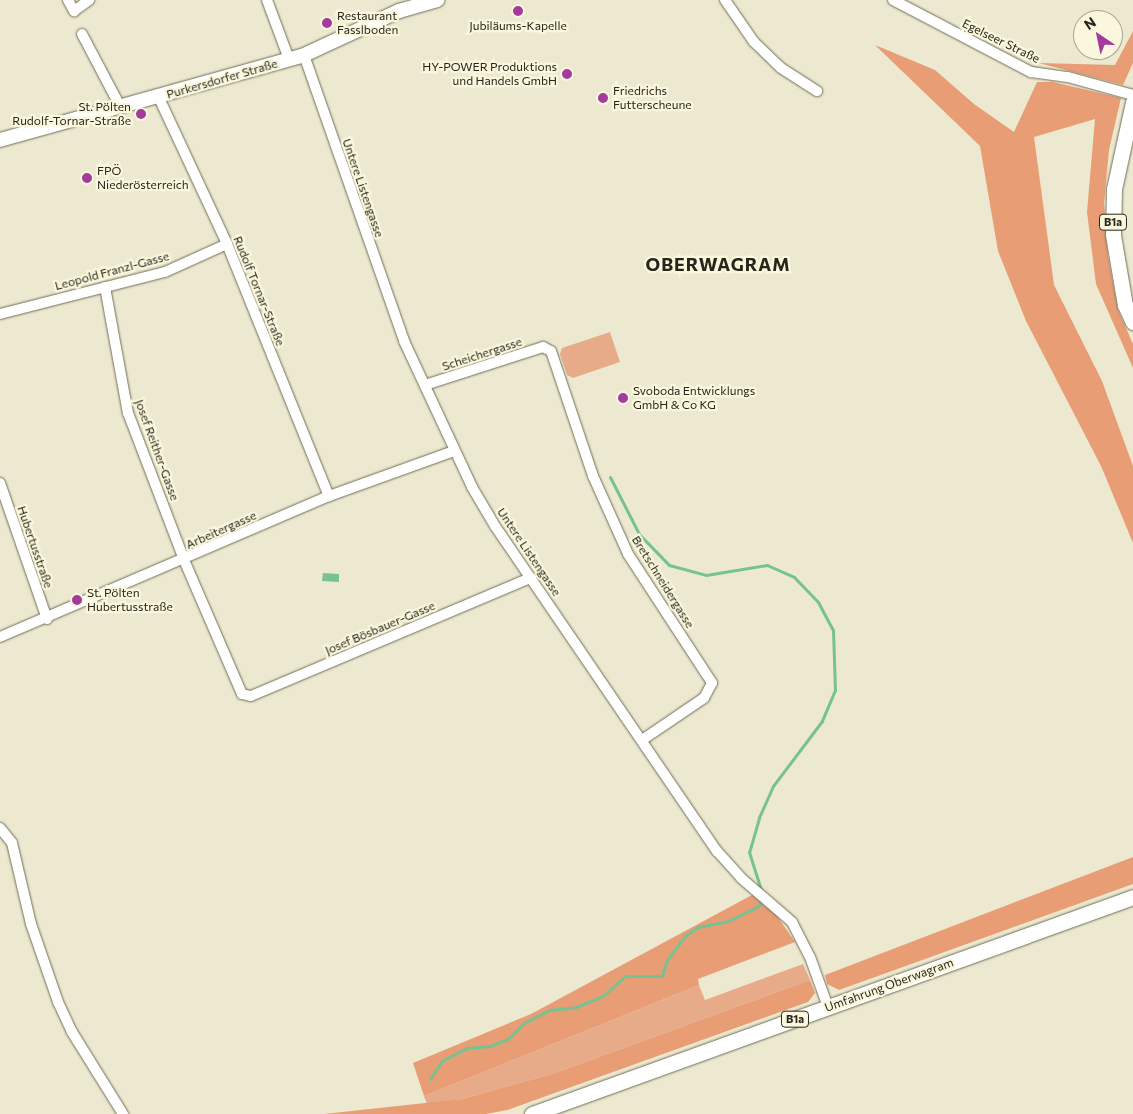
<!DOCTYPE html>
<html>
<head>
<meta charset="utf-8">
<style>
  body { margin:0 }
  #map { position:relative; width:1133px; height:1114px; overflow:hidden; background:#ece9d0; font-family:Commissioner,sans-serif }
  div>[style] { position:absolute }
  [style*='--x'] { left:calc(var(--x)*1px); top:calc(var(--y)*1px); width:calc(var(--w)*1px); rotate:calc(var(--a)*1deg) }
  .green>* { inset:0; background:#e8ab8a }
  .forest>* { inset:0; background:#e89d75 }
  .water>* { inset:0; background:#76c290 }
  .stream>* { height:3px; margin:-1.5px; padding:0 1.5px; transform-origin:1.5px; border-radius:1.5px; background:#76c290 }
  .roads { filter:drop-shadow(0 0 1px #6f6d57) drop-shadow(0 0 1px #6f6d57) }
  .street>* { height:10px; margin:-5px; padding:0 5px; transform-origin:5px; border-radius:5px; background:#fff }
  .secondary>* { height:14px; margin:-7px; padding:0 7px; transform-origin:7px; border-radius:7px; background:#fff }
  .primary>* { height:15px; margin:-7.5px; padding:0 7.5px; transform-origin:7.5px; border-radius:7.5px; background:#fff }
  .dots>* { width:14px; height:14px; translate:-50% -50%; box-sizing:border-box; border:2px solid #faf7dd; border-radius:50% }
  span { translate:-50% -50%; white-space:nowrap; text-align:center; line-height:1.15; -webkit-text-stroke:4.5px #faf7dd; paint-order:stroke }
  .shield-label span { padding:1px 4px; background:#faf7dd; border:1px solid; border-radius:4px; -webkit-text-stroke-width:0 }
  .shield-label { font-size:11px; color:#27251c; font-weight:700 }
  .poi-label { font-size:12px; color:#27251c }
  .left { translate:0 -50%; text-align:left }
  .right { translate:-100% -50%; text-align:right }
  .street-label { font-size:12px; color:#27251c }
  .district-label { font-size:18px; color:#27251c; font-weight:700; letter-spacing:1px }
  .north { position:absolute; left:1073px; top:10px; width:50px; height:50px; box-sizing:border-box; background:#faf7dd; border:1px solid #a6a390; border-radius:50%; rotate:326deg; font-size:14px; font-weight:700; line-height:20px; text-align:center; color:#27251c }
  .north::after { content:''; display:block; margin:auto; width:18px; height:22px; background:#a33b9d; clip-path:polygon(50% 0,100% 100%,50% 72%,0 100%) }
</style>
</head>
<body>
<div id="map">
  <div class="green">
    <div style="clip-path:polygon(610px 332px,620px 362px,573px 378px,567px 375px,560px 354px,562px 348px)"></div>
    <div style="clip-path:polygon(803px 964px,810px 980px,555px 1073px,462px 1099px,427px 1104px,424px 1096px,699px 985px,705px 1000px)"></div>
  </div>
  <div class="forest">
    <div style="clip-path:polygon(1133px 31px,1133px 63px,1123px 85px,1039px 63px,1115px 65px)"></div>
    <div style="clip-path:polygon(875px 45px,935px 70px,974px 104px,1014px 132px,1037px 82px,1053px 82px,1121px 98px,1109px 150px,1104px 203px,1108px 256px,1118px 310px,1133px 344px,1133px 368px,1096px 284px,1087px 212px,1095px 119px,1034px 137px,1054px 285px,1102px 381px,1133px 466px,1133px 543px,1101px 466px,1026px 321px,998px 251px,980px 146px)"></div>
    <div style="clip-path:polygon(1133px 857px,1133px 884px,839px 990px,827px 984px,825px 975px)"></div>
    <div style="clip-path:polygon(752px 895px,777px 916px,795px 942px,698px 979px,699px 985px,424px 1096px,413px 1063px,531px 1014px)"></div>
    <div style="clip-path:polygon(810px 980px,815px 993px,808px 1002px,507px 1110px,486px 1114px,324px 1114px,462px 1099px,555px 1073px)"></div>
  </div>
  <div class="water">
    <div style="clip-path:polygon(323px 573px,339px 574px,339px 582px,322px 581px)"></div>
  </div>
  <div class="stream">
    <div style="--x:610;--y:477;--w:64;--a:63"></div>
    <div style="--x:639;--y:534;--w:43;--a:45.9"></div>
    <div style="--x:669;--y:565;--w:38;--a:15"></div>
    <div style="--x:706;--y:575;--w:62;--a:-9.3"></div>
    <div style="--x:767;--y:565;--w:30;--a:24"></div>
    <div style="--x:794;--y:577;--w:35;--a:46"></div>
    <div style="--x:818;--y:602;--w:32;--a:62"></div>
    <div style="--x:833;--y:630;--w:60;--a:88.1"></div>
    <div style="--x:835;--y:690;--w:34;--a:113"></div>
    <div style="--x:822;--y:721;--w:81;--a:127"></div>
    <div style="--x:773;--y:786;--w:35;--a:114"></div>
    <div style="--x:759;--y:818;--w:35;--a:106"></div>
    <div style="--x:749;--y:852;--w:43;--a:72.4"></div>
    <div style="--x:430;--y:1079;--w:22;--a:-56"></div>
    <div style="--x:442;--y:1061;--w:27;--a:-28"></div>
    <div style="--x:466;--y:1048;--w:24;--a:-5"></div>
    <div style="--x:490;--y:1046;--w:19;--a:-21"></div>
    <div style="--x:508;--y:1039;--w:23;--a:-45"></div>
    <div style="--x:524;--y:1023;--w:28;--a:-27"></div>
    <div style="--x:549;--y:1010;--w:27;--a:-6"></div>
    <div style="--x:576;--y:1007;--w:29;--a:-22"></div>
    <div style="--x:603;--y:996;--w:30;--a:-42"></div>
    <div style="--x:625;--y:976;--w:37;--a:0"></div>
    <div style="--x:662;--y:976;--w:17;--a:-73"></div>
    <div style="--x:667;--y:960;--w:30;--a:-53"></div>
    <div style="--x:685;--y:936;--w:16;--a:-35"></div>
    <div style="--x:698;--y:927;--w:31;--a:-11"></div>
    <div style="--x:728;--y:921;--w:34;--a:-26"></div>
    <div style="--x:759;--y:906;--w:7;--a:-74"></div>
  </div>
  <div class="roads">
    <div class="street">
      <div style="--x:68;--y:0;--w:13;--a:61"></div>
      <div style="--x:74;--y:11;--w:19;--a:-36"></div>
      <div style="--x:267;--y:0;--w:63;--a:69.6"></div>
      <div style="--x:725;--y:0;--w:51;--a:55.4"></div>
      <div style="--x:754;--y:42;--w:37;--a:44"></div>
      <div style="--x:781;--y:68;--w:43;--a:32.6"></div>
      <div style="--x:893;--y:0;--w:156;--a:27.6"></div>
      <div style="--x:1031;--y:72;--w:37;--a:8"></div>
      <div style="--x:1068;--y:77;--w:67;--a:15.5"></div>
      <div style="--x:82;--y:34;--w:84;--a:62.2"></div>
      <div style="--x:304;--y:55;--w:303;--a:70.7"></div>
      <div style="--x:404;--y:341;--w:161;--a:65"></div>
      <div style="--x:472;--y:487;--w:45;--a:59.5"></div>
      <div style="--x:495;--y:526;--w:394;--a:55.7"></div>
      <div style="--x:717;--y:851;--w:36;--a:48"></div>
      <div style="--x:741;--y:878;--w:67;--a:40.8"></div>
      <div style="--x:792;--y:922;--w:39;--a:63"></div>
      <div style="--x:810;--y:957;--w:53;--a:70.2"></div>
      <div style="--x:159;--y:98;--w:161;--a:65"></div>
      <div style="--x:227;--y:244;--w:272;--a:68"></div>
      <div style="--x:105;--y:287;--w:128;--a:79.7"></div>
      <div style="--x:128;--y:413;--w:157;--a:69.1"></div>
      <div style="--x:184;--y:560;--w:146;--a:66.6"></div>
      <div style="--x:242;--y:694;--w:9;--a:13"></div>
      <div style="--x:251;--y:696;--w:304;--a:-22.9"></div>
      <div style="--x:0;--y:314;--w:170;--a:-14.3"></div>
      <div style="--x:165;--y:272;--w:68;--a:-24.3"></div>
      <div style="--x:425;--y:385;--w:124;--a:-17.9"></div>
      <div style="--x:543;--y:347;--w:9;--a:27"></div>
      <div style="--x:551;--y:351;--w:132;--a:71.4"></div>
      <div style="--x:593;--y:476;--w:85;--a:65.8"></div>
      <div style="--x:628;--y:554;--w:154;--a:56.9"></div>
      <div style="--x:712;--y:683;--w:17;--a:118"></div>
      <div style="--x:704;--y:698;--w:75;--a:145.9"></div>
      <div style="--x:0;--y:483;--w:144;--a:70.9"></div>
      <div style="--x:0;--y:637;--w:358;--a:-23.2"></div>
      <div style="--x:329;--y:496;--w:133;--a:-19.8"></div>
      <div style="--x:0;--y:828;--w:19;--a:51"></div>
      <div style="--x:12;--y:843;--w:83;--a:76.8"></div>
      <div style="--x:31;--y:924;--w:83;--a:70.9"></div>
      <div style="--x:58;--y:1002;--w:33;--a:65"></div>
      <div style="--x:72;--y:1032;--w:97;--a:58.1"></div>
    </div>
    <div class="secondary">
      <div style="--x:0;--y:140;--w:316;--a:-15.6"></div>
      <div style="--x:304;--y:55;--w:105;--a:-24.9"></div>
      <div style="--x:399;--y:11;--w:40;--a:-16"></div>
    </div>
    <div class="primary">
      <div style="--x:1133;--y:102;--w:89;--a:102.3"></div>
      <div style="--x:1114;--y:189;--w:46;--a:91.2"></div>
      <div style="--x:1113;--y:235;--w:71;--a:80.3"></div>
      <div style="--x:1125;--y:305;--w:19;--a:65"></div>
      <div style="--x:532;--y:1114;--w:639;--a:-19.85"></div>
    </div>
  </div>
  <div class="dots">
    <div style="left:518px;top:11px;background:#a33b9d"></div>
    <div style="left:327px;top:23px;background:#a33b9d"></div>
    <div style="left:567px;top:74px;background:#a33b9d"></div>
    <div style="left:603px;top:98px;background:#a33b9d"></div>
    <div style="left:141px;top:114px;background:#a33b9d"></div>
    <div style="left:87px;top:178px;background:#a33b9d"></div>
    <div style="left:623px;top:398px;background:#a33b9d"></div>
    <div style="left:77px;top:600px;background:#a33b9d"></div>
  </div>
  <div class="shield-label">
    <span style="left:1113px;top:222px">B1a</span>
    <span style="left:795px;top:1019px">B1a</span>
  </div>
  <div class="poi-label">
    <span class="left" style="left:337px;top:23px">Restaurant<br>Fasslboden</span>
    <span style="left:518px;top:26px">Jubiläums-Kapelle</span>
    <span class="right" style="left:557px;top:74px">HY-POWER Produktions<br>und Handels GmbH</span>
    <span class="left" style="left:613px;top:98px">Friedrichs<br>Futterscheune</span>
    <span class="right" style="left:131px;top:114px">St. Pölten<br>Rudolf-Tornar-Straße</span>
    <span class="left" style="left:97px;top:178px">FPÖ<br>Niederösterreich</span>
    <span class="left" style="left:633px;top:398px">Svoboda Entwicklungs<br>GmbH &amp; Co KG</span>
    <span class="left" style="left:87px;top:600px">St. Pölten<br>Hubertusstraße</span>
  </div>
  <div class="street-label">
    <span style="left:1001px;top:41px;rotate:26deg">Egelseer Straße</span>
    <span style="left:222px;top:79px;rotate:-16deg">Purkersdorfer Straße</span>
    <span style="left:363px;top:188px;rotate:71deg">Untere Listengasse</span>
    <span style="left:112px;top:271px;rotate:-15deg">Leopold Franzl-Gasse</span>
    <span style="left:259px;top:291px;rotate:68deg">Rudolf Tornar-Straße</span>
    <span style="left:482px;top:354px;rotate:-18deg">Scheichergasse</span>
    <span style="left:157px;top:450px;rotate:70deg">Josef Reither-Gasse</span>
    <span style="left:221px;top:530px;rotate:-24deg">Arbeitergasse</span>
    <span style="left:35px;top:547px;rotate:71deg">Hubertusstraße</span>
    <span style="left:529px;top:552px;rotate:56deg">Untere Listengasse</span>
    <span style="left:663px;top:582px;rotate:58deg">Bretschneidergasse</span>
    <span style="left:380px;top:628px;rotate:-23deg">Josef Bösbauer-Gasse</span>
    <span style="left:889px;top:985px;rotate:-20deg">Umfahrung Oberwagram</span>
  </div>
  <div class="district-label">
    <span style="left:718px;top:264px">OBERWAGRAM</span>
  </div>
  <div class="north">N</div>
</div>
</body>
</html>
